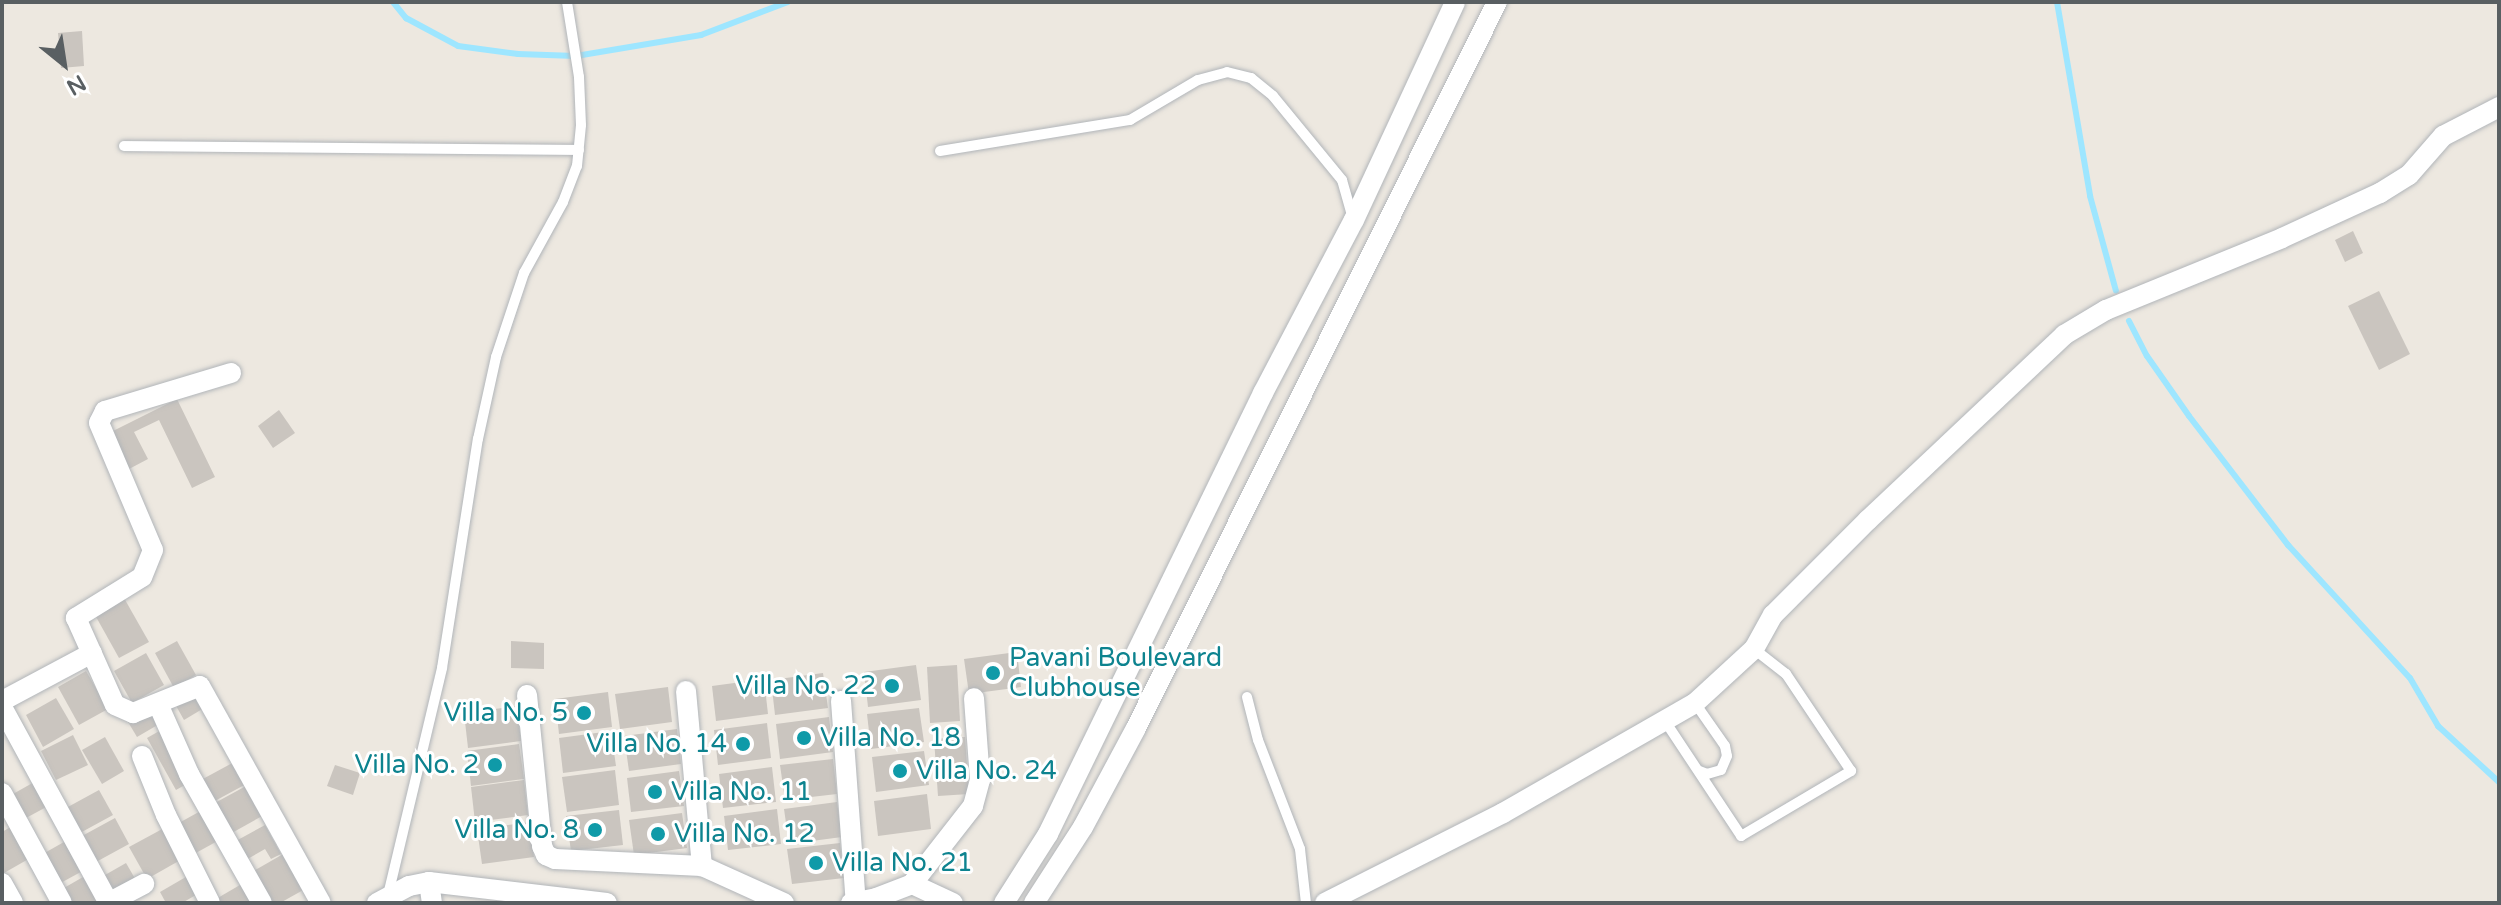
<!DOCTYPE html>
<html>
<head>
<meta charset="utf-8">
<style>
  body { margin:0 }
  #map { position:relative; width:2501px; height:905px; overflow:hidden; background:#ede8e0; font-family:"Varela Round",sans-serif }
  div>[style] { position:absolute }
  [style*='--x'] { left:calc(var(--x)*1px); top:calc(var(--y)*1px); width:calc(var(--w)*1px); rotate:calc(var(--a)*1deg) }
  .stream>* { height:6px; margin:-3px; padding:0 3px; transform-origin:3px; border-radius:3px; background:#9ee6ff }
  .building>* { inset:0; background:#cac5bf }
  .roads { filter:drop-shadow(0 0 2px #b1b5b9) drop-shadow(0 0 2px #b1b5b9) }
  .lane>* { height:10px; margin:-5px; padding:0 5px; transform-origin:5px; border-radius:5px; background:#fff }
  .street>* { height:20px; margin:-10px; padding:0 10px; transform-origin:10px; border-radius:10px; background:#fff }
  .dots>* { width:22px; height:22px; translate:-50% -50%; box-sizing:border-box; border:4px solid #fff; border-radius:50% }
  span { translate:-50% -50%; white-space:nowrap; text-align:center; line-height:1.15; -webkit-text-stroke:6px #fff; paint-order:stroke }
  .culture-label { font-size:26px; color:#0d838f }
  .left { translate:0 -50%; text-align:left }
  .right { translate:-100% -50%; text-align:right }
  .frame { position:absolute; inset:0; border:4px solid #595f62; pointer-events:none }
  .north { position:absolute; left:24px; top:24px; width:80px; height:80px; -webkit-text-stroke:6px #fff; paint-order:stroke; rotate:150deg; font-size:22px; font-weight:700; line-height:32px; text-align:center; color:#595f62 }
  .north::after { content:''; display:block; margin:auto; width:28px; height:36px; background:#595f62; clip-path:polygon(50% 0,100% 100%,50% 72%,0 100%) }
</style>
</head>
<body>
<div id="map">
  <div class="stream">
    <div style="--x:393;--y:2;--w:21;--a:51"></div>
    <div style="--x:406;--y:18;--w:59;--a:28.3"></div>
    <div style="--x:458;--y:46;--w:61;--a:7.6"></div>
    <div style="--x:518;--y:54;--w:58;--a:2"></div>
    <div style="--x:576;--y:56;--w:127;--a:-9.5"></div>
    <div style="--x:701;--y:35;--w:93;--a:-20.8"></div>
    <div style="--x:2057;--y:2;--w:197;--a:80.3"></div>
    <div style="--x:2090;--y:196;--w:98;--a:74.7"></div>
    <div style="--x:2129;--y:321;--w:39;--a:63"></div>
    <div style="--x:2147;--y:356;--w:73;--a:55"></div>
    <div style="--x:2189;--y:416;--w:163;--a:52.5"></div>
    <div style="--x:2288;--y:545;--w:180;--a:47.5"></div>
    <div style="--x:2410;--y:678;--w:56;--a:59.7"></div>
    <div style="--x:2438;--y:726;--w:83;--a:42.6"></div>
  </div>
  <div class="building">
    <div style="clip-path:polygon(82px 31px,84px 66px,61px 68px,58px 33px)"></div>
    <div style="clip-path:polygon(2353px 231px,2363px 253px,2345px 262px,2335px 240px)"></div>
    <div style="clip-path:polygon(2379px 291px,2410px 354px,2379px 370px,2348px 306px)"></div>
    <div style="clip-path:polygon(177px 399px,215px 477px,192px 488px,159px 420px,134px 432px,148px 459px,129px 469px,111px 432px)"></div>
    <div style="clip-path:polygon(279px 410px,295px 433px,273px 448px,258px 426px)"></div>
    <div style="clip-path:polygon(124px 598px,149px 642px,119px 658px,95px 615px)"></div>
    <div style="clip-path:polygon(177px 641px,196px 675px,174px 688px,155px 653px)"></div>
    <div style="clip-path:polygon(511px 641px,544px 643px,544px 669px,511px 668px)"></div>
    <div style="clip-path:polygon(1017px 652px,1021px 687px,969px 694px,964px 659px)"></div>
    <div style="clip-path:polygon(146px 653px,164px 685px,132px 703px,114px 671px)"></div>
    <div style="clip-path:polygon(916px 665px,921px 700px,868px 707px,864px 672px)"></div>
    <div style="clip-path:polygon(957px 665px,960px 721px,930px 723px,927px 667px)"></div>
    <div style="clip-path:polygon(86px 671px,108px 709px,79px 725px,58px 687px)"></div>
    <div style="clip-path:polygon(823px 673px,828px 708px,775px 715px,771px 680px)"></div>
    <div style="clip-path:polygon(764px 679px,768px 714px,716px 721px,712px 686px)"></div>
    <div style="clip-path:polygon(668px 687px,672px 722px,620px 729px,615px 694px)"></div>
    <div style="clip-path:polygon(608px 692px,612px 727px,559px 734px,555px 699px)"></div>
    <div style="clip-path:polygon(195px 693px,204px 708px,184px 720px,175px 704px)"></div>
    <div style="clip-path:polygon(56px 698px,74px 729px,43px 747px,26px 715px)"></div>
    <div style="clip-path:polygon(517px 706px,521px 741px,468px 748px,464px 713px)"></div>
    <div style="clip-path:polygon(152px 708px,161px 723px,137px 737px,128px 722px)"></div>
    <div style="clip-path:polygon(919px 708px,924px 742px,871px 749px,867px 714px)"></div>
    <div style="clip-path:polygon(829px 717px,833px 752px,780px 759px,776px 724px)"></div>
    <div style="clip-path:polygon(767px 723px,771px 758px,718px 765px,714px 730px)"></div>
    <div style="clip-path:polygon(677px 729px,681px 764px,629px 771px,624px 736px)"></div>
    <div style="clip-path:polygon(161px 730px,190px 782px,176px 790px,147px 738px)"></div>
    <div style="clip-path:polygon(611px 731px,616px 766px,563px 773px,559px 738px)"></div>
    <div style="clip-path:polygon(73px 735px,88px 765px,56px 780px,41px 751px)"></div>
    <div style="clip-path:polygon(105px 737px,124px 771px,102px 784px,82px 750px)"></div>
    <div style="clip-path:polygon(965px 737px,969px 794px,938px 796px,934px 739px)"></div>
    <div style="clip-path:polygon(519px 744px,524px 779px,471px 786px,467px 751px)"></div>
    <div style="clip-path:polygon(924px 751px,929px 785px,876px 792px,872px 757px)"></div>
    <div style="clip-path:polygon(833px 759px,837px 794px,785px 800px,780px 765px)"></div>
    <div style="clip-path:polygon(236px 761px,248px 783px,213px 802px,201px 780px)"></div>
    <div style="clip-path:polygon(335px 765px,360px 773px,353px 795px,327px 786px)"></div>
    <div style="clip-path:polygon(772px 767px,776px 802px,723px 808px,719px 774px)"></div>
    <div style="clip-path:polygon(615px 770px,619px 805px,567px 812px,562px 777px)"></div>
    <div style="clip-path:polygon(679px 771px,684px 806px,631px 812px,627px 778px)"></div>
    <div style="clip-path:polygon(524px 780px,528px 815px,475px 822px,471px 787px)"></div>
    <div style="clip-path:polygon(36px 781px,50px 805px,26px 818px,13px 794px)"></div>
    <div style="clip-path:polygon(246px 786px,262px 816px,230px 834px,213px 804px)"></div>
    <div style="clip-path:polygon(99px 790px,113px 815px,80px 833px,66px 808px)"></div>
    <div style="clip-path:polygon(927px 794px,931px 829px,878px 836px,874px 801px)"></div>
    <div style="clip-path:polygon(837px 802px,842px 837px,789px 844px,784px 809px)"></div>
    <div style="clip-path:polygon(206px 808px,223px 838px,194px 854px,177px 824px)"></div>
    <div style="clip-path:polygon(777px 809px,781px 844px,728px 850px,724px 816px)"></div>
    <div style="clip-path:polygon(619px 810px,623px 845px,571px 851px,566px 816px)"></div>
    <div style="clip-path:polygon(682px 813px,687px 848px,634px 855px,629px 820px)"></div>
    <div style="clip-path:polygon(115px 818px,129px 844px,96px 862px,82px 836px)"></div>
    <div style="clip-path:polygon(530px 822px,534px 857px,482px 864px,477px 829px)"></div>
    <div style="clip-path:polygon(14px 825px,32px 857px,4px 873px,2px 832px)"></div>
    <div style="clip-path:polygon(265px 825px,281px 854px,271px 859px,265px 849px,244px 861px,234px 842px)"></div>
    <div style="clip-path:polygon(166px 827px,184px 858px,147px 879px,129px 847px)"></div>
    <div style="clip-path:polygon(71px 838px,88px 868px,57px 885px,41px 855px)"></div>
    <div style="clip-path:polygon(840px 843px,844px 878px,792px 884px,787px 849px)"></div>
    <div style="clip-path:polygon(285px 853px,305px 889px,280px 903px,267px 903px,250px 873px)"></div>
    <div style="clip-path:polygon(126px 863px,137px 882px,108px 898px,98px 879px)"></div>
    <div style="clip-path:polygon(191px 874px,201px 892px,182px 903px,166px 903px,160px 892px)"></div>
    <div style="clip-path:polygon(83px 877px,98px 903px,64px 903px,57px 892px)"></div>
    <div style="clip-path:polygon(245px 882px,258px 903px,219px 903px,216px 899px)"></div>
  </div>
  <div class="roads">
    <div class="lane">
      <div style="--x:124;--y:146;--w:455;--a:0.5"></div>
      <div style="--x:940;--y:151;--w:193;--a:-9.3"></div>
      <div style="--x:1130;--y:120;--w:79;--a:-30.5"></div>
      <div style="--x:1198;--y:80;--w:30;--a:-15"></div>
      <div style="--x:1227;--y:72;--w:25;--a:14"></div>
      <div style="--x:1251;--y:78;--w:28;--a:39"></div>
      <div style="--x:1273;--y:96;--w:109;--a:50.6"></div>
      <div style="--x:1342;--y:180;--w:41;--a:74.2"></div>
      <div style="--x:1247;--y:697;--w:44;--a:75.7"></div>
      <div style="--x:1258;--y:740;--w:117;--a:68.9"></div>
      <div style="--x:1300;--y:849;--w:54;--a:83.7"></div>
      <div style="--x:1695;--y:703;--w:52;--a:55.1"></div>
      <div style="--x:1725;--y:746;--w:10;--a:79"></div>
      <div style="--x:1727;--y:756;--w:15;--a:113"></div>
      <div style="--x:1721;--y:770;--w:15;--a:164"></div>
      <div style="--x:1707;--y:774;--w:9;--a:-159"></div>
      <div style="--x:1665;--y:721;--w:138;--a:56.5"></div>
      <div style="--x:1741;--y:836;--w:128;--a:-30.6"></div>
      <div style="--x:1851;--y:771;--w:117;--a:-123.8"></div>
      <div style="--x:1786;--y:674;--w:41;--a:-142"></div>
      <div style="--x:388;--y:895;--w:233;--a:-76.6"></div>
      <div style="--x:442;--y:668;--w:232;--a:-81.1"></div>
      <div style="--x:478;--y:439;--w:84;--a:-77.6"></div>
      <div style="--x:496;--y:357;--w:89;--a:-71.6"></div>
      <div style="--x:524;--y:273;--w:81;--a:-61.2"></div>
      <div style="--x:563;--y:202;--w:39;--a:-69"></div>
      <div style="--x:577;--y:166;--w:41;--a:-84.4"></div>
      <div style="--x:581;--y:125;--w:48;--a:-92.4"></div>
      <div style="--x:579;--y:77;--w:76;--a:-99.1"></div>
    </div>
    <div class="street">
      <div style="--x:231;--y:373;--w:132;--a:163.2"></div>
      <div style="--x:105;--y:411;--w:13;--a:117"></div>
      <div style="--x:99;--y:423;--w:138;--a:67"></div>
      <div style="--x:153;--y:550;--w:29;--a:112"></div>
      <div style="--x:142;--y:577;--w:78;--a:148.2"></div>
      <div style="--x:76;--y:618;--w:95;--a:65.9"></div>
      <div style="--x:115;--y:705;--w:20;--a:24"></div>
      <div style="--x:133;--y:713;--w:72;--a:-21.9"></div>
      <div style="--x:200;--y:686;--w:248;--a:60.9"></div>
      <div style="--x:686;--y:691;--w:176;--a:84.8"></div>
      <div style="--x:527;--y:695;--w:152;--a:84.3"></div>
      <div style="--x:542;--y:846;--w:10;--a:66"></div>
      <div style="--x:546;--y:855;--w:10;--a:24"></div>
      <div style="--x:555;--y:859;--w:147;--a:2.7"></div>
      <div style="--x:702;--y:866;--w:90;--a:24.3"></div>
      <div style="--x:2;--y:701;--w:102;--a:-28.1"></div>
      <div style="--x:841;--y:701;--w:203;--a:85.8"></div>
      <div style="--x:158;--y:704;--w:77;--a:66.1"></div>
      <div style="--x:189;--y:774;--w:148;--a:60.5"></div>
      <div style="--x:2;--y:707;--w:223;--a:61.4"></div>
      <div style="--x:142;--y:756;--w:64;--a:67.9"></div>
      <div style="--x:166;--y:815;--w:98;--a:63.4"></div>
      <div style="--x:2;--y:793;--w:125;--a:61.4"></div>
      <div style="--x:429;--y:882;--w:21;--a:82"></div>
      <div style="--x:2;--y:883;--w:23;--a:61"></div>
      <div style="--x:912;--y:884;--w:45;--a:24.9"></div>
      <div style="--x:108;--y:903;--w:41;--a:-27.8"></div>
      <div style="--x:377;--y:903;--w:36;--a:-28"></div>
      <div style="--x:409;--y:886;--w:20;--a:-11"></div>
      <div style="--x:429;--y:882;--w:179;--a:6.7"></div>
      <div style="--x:851;--y:903;--w:25;--a:-11"></div>
      <div style="--x:876;--y:898;--w:39;--a:-21"></div>
      <div style="--x:912;--y:884;--w:99;--a:-52"></div>
      <div style="--x:973;--y:806;--w:27;--a:-75"></div>
      <div style="--x:980;--y:780;--w:82;--a:-94.2"></div>
      <div style="--x:1004;--y:903;--w:82;--a:-57.5"></div>
      <div style="--x:1048;--y:834;--w:491;--a:-64"></div>
      <div style="--x:1263;--y:393;--w:195;--a:-62.3"></div>
      <div style="--x:1354;--y:220;--w:240;--a:-65.1"></div>
      <div style="--x:1034;--y:903;--w:90;--a:-57.2"></div>
      <div style="--x:1083;--y:827;--w:112;--a:-61.8"></div>
      <div style="--x:1136;--y:728;--w:811;--a:-63.56"></div>
      <div style="--x:1325;--y:903;--w:199;--a:-26.8"></div>
      <div style="--x:1503;--y:813;--w:221;--a:-29.8"></div>
      <div style="--x:1695;--y:703;--w:80;--a:-42.5"></div>
      <div style="--x:1754;--y:649;--w:39;--a:-61"></div>
      <div style="--x:1773;--y:615;--w:134;--a:-45"></div>
      <div style="--x:1868;--y:520;--w:270;--a:-43.3"></div>
      <div style="--x:2064;--y:335;--w:49;--a:-30.8"></div>
      <div style="--x:2106;--y:310;--w:190;--a:-22.2"></div>
      <div style="--x:2282;--y:238;--w:108;--a:-24.7"></div>
      <div style="--x:2380;--y:193;--w:34;--a:-32"></div>
      <div style="--x:2409;--y:175;--w:52;--a:-48.9"></div>
      <div style="--x:2443;--y:136;--w:63;--a:-27.4"></div>
    </div>
  </div>
  <div class="dots">
    <div style="left:993px;top:673px;background:#0f9aa8"></div>
    <div style="left:892px;top:686px;background:#0f9aa8"></div>
    <div style="left:584px;top:713px;background:#0f9aa8"></div>
    <div style="left:804px;top:738px;background:#0f9aa8"></div>
    <div style="left:743px;top:744px;background:#0f9aa8"></div>
    <div style="left:495px;top:765px;background:#0f9aa8"></div>
    <div style="left:900px;top:771px;background:#0f9aa8"></div>
    <div style="left:655px;top:792px;background:#0f9aa8"></div>
    <div style="left:595px;top:830px;background:#0f9aa8"></div>
    <div style="left:658px;top:834px;background:#0f9aa8"></div>
    <div style="left:816px;top:863px;background:#0f9aa8"></div>
  </div>
  <div class="culture-label">
    <span class="left" style="left:1009px;top:673px">Pavani Boulevard<br>Clubhouse</span>
    <span class="right" style="left:876px;top:686px">Villa No. 22</span>
    <span class="right" style="left:568px;top:713px">Villa No. 5</span>
    <span class="left" style="left:820px;top:738px">Villa No. 18</span>
    <span class="right" style="left:727px;top:744px">Villa No. 14</span>
    <span class="right" style="left:479px;top:765px">Villa No. 2</span>
    <span class="left" style="left:916px;top:771px">Villa No. 24</span>
    <span class="left" style="left:671px;top:792px">Villa No. 11</span>
    <span class="right" style="left:579px;top:830px">Villa No. 8</span>
    <span class="left" style="left:674px;top:834px">Villa No. 12</span>
    <span class="left" style="left:832px;top:863px">Villa No. 21</span>
  </div>
  <div class="frame"></div>
  <div class="north">N</div>
</div>
</body>
</html>
